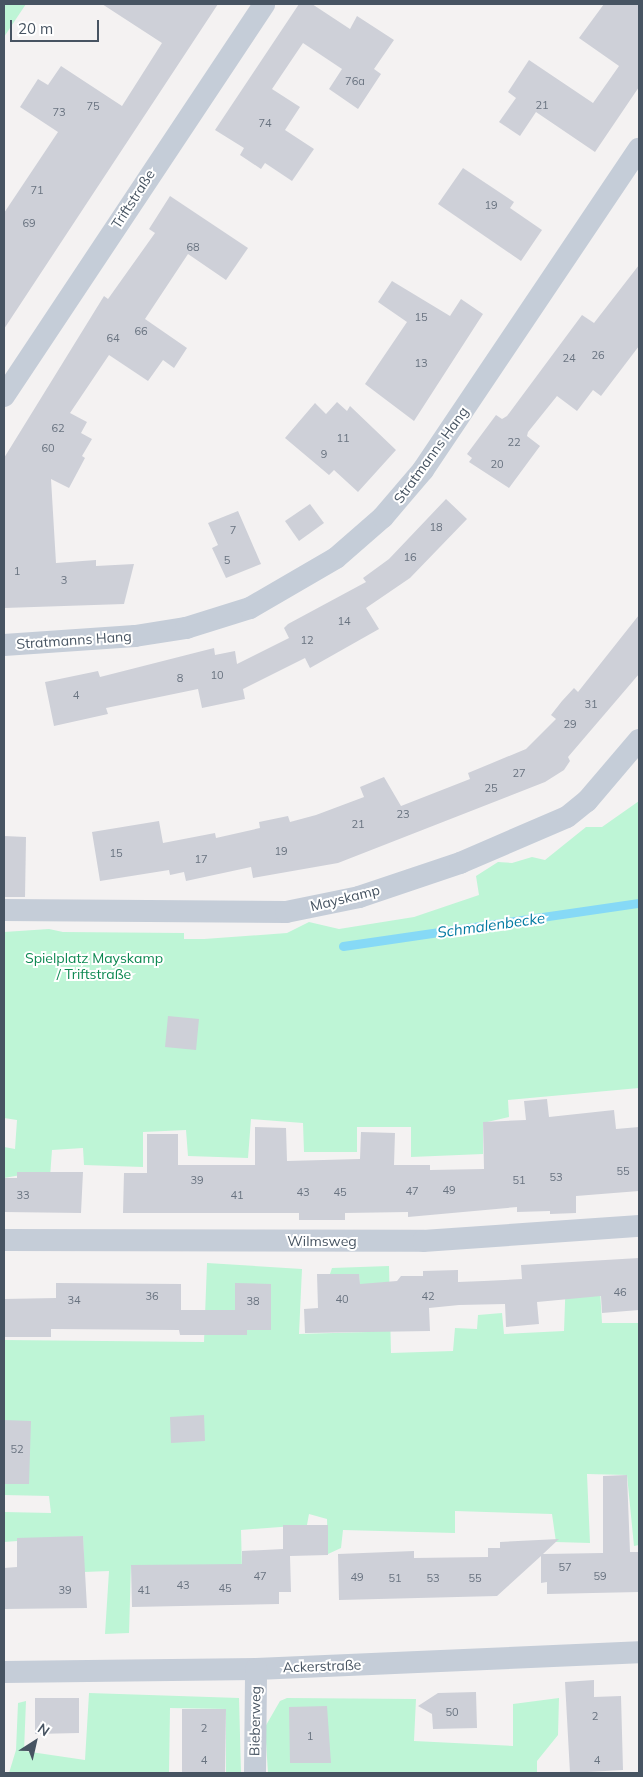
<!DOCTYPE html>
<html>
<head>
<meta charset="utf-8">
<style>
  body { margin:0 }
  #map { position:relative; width:643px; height:1777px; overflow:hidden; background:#f4f2f2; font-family:Mulish,sans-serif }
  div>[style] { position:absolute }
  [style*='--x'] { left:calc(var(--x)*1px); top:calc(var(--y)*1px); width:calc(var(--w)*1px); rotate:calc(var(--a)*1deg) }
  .green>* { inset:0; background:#bef5d6 }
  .stream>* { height:9px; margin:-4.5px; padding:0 4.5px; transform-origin:4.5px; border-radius:4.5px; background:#86d9f6 }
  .building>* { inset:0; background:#ced0d8 }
  .minor>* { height:22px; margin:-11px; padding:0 11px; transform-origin:11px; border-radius:11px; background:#c5cdd8 }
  span { translate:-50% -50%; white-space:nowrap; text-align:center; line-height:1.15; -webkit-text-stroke:4px #fff; paint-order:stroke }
  .number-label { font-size:11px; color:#697380 }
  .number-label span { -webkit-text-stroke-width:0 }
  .street-label { font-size:14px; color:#475462 }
  .park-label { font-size:14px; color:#0d8851 }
  .water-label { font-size:15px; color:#037aa2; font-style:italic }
  .frame { position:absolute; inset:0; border:5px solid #475462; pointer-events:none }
  .north { position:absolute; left:10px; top:1717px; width:50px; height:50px; -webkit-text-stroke:4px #fff; paint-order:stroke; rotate:35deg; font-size:14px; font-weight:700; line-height:20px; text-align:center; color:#475462 }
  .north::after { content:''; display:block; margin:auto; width:18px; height:22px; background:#475462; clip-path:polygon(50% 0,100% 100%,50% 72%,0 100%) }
  .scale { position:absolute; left:10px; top:20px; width:89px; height:22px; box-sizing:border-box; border:2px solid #475462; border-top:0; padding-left:6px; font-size:15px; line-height:18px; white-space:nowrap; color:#475462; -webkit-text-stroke:4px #fff; paint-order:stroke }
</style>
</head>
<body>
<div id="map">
  <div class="green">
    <div style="clip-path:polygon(4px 4px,26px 4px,4px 37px)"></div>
    <div style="clip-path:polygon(639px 801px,639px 1088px,508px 1100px,509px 1117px,483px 1123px,483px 1154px,411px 1157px,411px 1127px,357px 1127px,357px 1152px,304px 1152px,303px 1123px,251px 1119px,248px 1158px,188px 1156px,186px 1130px,143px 1132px,143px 1167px,84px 1165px,83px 1148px,52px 1150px,49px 1191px,38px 1172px,4px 1178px,4px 1147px,15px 1149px,17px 1120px,4px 1118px,4px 932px,49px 929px,63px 932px,184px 933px,184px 939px,204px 939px,287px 933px,309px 922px,339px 929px,414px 917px,479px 895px,476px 876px,498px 862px,512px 863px,532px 857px,545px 860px,586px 827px,602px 827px)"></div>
    <div style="clip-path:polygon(207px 1263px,302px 1269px,299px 1334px,368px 1332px,367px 1290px,360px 1289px,359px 1274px,330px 1274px,332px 1268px,389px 1266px,391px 1353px,453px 1351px,455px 1328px,477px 1329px,478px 1315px,502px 1313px,504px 1334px,564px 1331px,566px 1275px,599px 1273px,602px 1323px,639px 1323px,639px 1545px,634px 1546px,627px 1475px,587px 1474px,590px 1543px,556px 1542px,552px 1514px,455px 1511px,455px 1533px,343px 1530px,341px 1548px,328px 1554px,327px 1519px,309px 1514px,307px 1525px,241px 1530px,242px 1571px,131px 1565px,129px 1633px,105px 1634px,109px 1571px,84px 1572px,83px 1536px,4px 1542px,4px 1512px,51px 1513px,49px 1496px,4px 1495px,4px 1340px,204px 1342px)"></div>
    <div style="clip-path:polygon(89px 1693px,239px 1698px,241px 1773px,226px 1773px,226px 1709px,170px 1708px,169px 1772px,9px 1773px,16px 1750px,18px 1703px,26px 1701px,24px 1751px,85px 1760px)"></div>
    <div style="clip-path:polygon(287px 1698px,416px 1699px,414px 1741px,513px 1746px,513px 1704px,559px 1698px,558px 1735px,537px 1761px,537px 1773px,268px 1773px,265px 1727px,280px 1701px)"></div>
  </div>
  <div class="stream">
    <div style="--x:343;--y:946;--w:299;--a:-8.3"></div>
  </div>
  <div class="building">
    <div style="clip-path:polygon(102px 4px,218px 4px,4px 329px,4px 213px,58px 132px,20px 107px,38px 79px,48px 85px,61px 66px,122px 106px,162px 43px)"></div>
    <div style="clip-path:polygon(299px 4px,312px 4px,350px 29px,357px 16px,394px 40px,374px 69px,381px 74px,358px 109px,329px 89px,342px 69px,303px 43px,272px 89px,300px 107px,285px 130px,314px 149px,292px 181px,265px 163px,261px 169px,240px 155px,244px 148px,215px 130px)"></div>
    <div style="clip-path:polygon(604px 4px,639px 4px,639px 87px,595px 152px,536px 112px,520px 136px,499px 122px,516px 98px,508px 92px,529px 60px,593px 103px,619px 66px,579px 38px)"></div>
    <div style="clip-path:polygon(463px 168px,514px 202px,510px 208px,542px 230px,521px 261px,438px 204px)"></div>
    <div style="clip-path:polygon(170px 196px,248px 248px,226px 280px,188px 254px,145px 319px,187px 348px,174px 368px,163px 360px,148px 381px,109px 355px,70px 413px,87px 422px,81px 433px,92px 439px,82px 456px,85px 458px,69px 488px,51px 479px,56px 563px,96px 560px,96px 566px,134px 564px,124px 604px,4px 608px,4px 458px,104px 296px,108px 299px,155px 233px,149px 229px)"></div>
    <div style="clip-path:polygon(639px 265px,639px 346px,601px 396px,593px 390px,577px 411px,557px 396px,528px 432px,527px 436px,540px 446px,509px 488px,469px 462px,472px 458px,467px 454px,496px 415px,502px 419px,507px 416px,582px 315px,594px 323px)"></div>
    <div style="clip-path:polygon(392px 281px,450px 316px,461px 299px,483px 314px,414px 421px,365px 384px,407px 322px,378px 302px)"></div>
    <div style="clip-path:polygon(337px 402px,347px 411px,350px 406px,396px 450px,358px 492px,334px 470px,329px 475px,285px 438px,315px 403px,326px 414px)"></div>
    <div style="clip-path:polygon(446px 499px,467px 519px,410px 578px,366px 608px,379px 629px,310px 668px,305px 658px,243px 689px,245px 699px,202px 708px,198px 689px,106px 708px,108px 714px,54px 726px,45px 682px,98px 671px,100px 677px,214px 648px,215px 655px,235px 651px,237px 664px,289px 638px,284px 628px,288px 624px,366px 582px,363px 578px,389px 559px)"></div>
    <div style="clip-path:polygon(310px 504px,324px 523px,299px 541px,285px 521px)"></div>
    <div style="clip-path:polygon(238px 511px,261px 564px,226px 578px,212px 548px,218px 545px,208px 523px)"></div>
    <div style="clip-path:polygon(639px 615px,639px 674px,568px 757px,570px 761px,564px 770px,545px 782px,338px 863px,253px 878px,251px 867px,186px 881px,184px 872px,170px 875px,169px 870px,100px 881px,92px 832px,159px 821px,163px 843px,215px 833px,216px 838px,260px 828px,259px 822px,288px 816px,290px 822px,316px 815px,364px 797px,360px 787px,384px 777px,401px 806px,470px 779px,468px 773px,526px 749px,556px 719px,551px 715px,562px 701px,574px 688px,578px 692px)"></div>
    <div style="clip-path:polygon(4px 836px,26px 837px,25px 897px,4px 897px)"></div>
    <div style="clip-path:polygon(168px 1016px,199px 1019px,196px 1050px,165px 1047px)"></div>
    <div style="clip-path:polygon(547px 1099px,549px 1117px,614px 1110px,616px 1129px,639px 1127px,639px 1191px,576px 1196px,576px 1213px,550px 1214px,550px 1211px,517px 1212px,517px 1207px,408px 1217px,408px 1212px,345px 1213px,345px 1220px,299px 1220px,299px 1213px,123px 1213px,124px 1173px,147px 1173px,147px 1134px,178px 1134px,178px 1165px,255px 1165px,255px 1127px,286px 1128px,287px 1161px,360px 1159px,361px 1132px,395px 1133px,394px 1165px,430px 1165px,430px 1170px,484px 1169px,483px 1122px,526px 1120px,524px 1101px)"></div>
    <div style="clip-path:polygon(17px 1172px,83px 1172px,81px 1213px,4px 1212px,4px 1178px,17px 1178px)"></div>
    <div style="clip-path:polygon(639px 1258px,639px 1310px,602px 1313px,601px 1296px,537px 1302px,539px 1324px,506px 1327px,505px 1304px,459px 1305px,429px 1308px,430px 1331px,305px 1333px,304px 1309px,318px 1308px,317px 1274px,359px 1274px,360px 1284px,397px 1281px,401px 1276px,423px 1276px,423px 1271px,458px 1270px,458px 1282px,484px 1281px,522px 1279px,521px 1265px)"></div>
    <div style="clip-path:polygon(56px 1283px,181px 1284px,181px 1310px,235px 1310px,235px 1283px,271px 1284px,271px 1330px,247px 1330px,247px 1335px,180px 1335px,179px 1330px,51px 1329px,51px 1337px,4px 1337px,4px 1299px,56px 1298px)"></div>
    <div style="clip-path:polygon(204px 1415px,205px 1441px,171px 1443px,170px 1417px)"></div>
    <div style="clip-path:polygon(4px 1420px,31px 1421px,29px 1484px,4px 1484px)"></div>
    <div style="clip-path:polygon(627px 1475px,630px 1552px,639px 1552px,639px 1592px,547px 1594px,547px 1582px,541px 1583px,541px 1556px,497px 1596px,339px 1600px,338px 1554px,414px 1551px,414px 1558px,488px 1557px,488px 1548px,500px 1548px,500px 1542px,559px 1539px,543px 1554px,603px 1553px,603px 1476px)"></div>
    <div style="clip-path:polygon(283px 1525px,328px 1525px,328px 1555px,290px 1556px,291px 1592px,279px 1592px,279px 1604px,132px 1607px,131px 1565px,242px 1564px,242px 1551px,283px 1549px)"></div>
    <div style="clip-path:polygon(83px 1536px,87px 1608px,4px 1609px,4px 1568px,17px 1567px,17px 1538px)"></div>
    <div style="clip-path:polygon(594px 1680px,594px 1697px,621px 1696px,623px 1770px,570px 1773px,565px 1682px)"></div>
    <div style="clip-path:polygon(476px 1692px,477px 1728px,433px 1729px,432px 1714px,418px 1706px,438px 1693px)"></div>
    <div style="clip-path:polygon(35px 1698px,79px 1698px,79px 1733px,35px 1734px)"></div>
    <div style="clip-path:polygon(327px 1706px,331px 1763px,290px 1763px,289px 1707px)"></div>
    <div style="clip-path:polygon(182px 1709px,226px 1709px,225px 1773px,182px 1773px)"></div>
  </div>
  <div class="minor">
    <div style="--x:4;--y:396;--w:470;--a:-56.4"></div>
    <div style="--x:4;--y:645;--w:131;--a:-3.9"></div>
    <div style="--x:135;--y:636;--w:52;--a:-8.9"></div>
    <div style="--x:186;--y:628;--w:67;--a:-17.4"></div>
    <div style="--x:250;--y:608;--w:99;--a:-30.2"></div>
    <div style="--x:336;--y:558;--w:62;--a:-41.1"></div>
    <div style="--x:383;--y:517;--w:62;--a:-49.6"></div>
    <div style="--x:423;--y:470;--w:387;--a:-56.1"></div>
    <div style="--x:4;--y:910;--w:282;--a:0.4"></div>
    <div style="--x:286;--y:912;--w:75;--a:-11.6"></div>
    <div style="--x:359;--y:897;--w:107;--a:-18.6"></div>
    <div style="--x:460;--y:863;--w:116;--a:-23.3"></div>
    <div style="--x:567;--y:817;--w:26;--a:-39"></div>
    <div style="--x:587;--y:801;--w:80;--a:-49.6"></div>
    <div style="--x:4;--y:1240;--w:419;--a:0.1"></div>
    <div style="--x:423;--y:1241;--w:217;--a:-4"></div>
    <div style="--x:4;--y:1672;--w:252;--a:-0.7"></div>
    <div style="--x:256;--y:1669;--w:383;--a:-2.5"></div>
    <div style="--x:255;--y:1773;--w:104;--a:-89.4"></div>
  </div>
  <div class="number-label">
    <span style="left:355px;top:81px">76a</span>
    <span style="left:542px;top:105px">21</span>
    <span style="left:93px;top:106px">75</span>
    <span style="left:59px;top:112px">73</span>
    <span style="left:265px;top:123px">74</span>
    <span style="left:37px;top:190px">71</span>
    <span style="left:491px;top:205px">19</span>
    <span style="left:29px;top:223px">69</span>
    <span style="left:193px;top:247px">68</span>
    <span style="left:421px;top:317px">15</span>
    <span style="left:141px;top:331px">66</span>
    <span style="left:113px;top:338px">64</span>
    <span style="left:598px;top:355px">26</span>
    <span style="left:569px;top:358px">24</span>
    <span style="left:421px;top:363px">13</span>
    <span style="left:58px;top:428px">62</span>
    <span style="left:343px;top:438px">11</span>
    <span style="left:514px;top:442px">22</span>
    <span style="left:48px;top:448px">60</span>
    <span style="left:324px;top:454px">9</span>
    <span style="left:497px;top:464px">20</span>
    <span style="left:436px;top:527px">18</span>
    <span style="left:233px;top:530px">7</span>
    <span style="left:410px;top:557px">16</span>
    <span style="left:227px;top:560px">5</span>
    <span style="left:17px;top:571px">1</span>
    <span style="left:64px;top:580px">3</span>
    <span style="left:344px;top:621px">14</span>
    <span style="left:307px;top:640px">12</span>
    <span style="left:217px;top:675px">10</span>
    <span style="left:180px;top:678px">8</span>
    <span style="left:76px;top:695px">4</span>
    <span style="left:591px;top:704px">31</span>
    <span style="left:570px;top:724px">29</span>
    <span style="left:519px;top:773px">27</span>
    <span style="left:491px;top:788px">25</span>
    <span style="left:403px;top:814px">23</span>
    <span style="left:358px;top:824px">21</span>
    <span style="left:281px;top:851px">19</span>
    <span style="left:116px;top:853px">15</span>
    <span style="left:201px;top:859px">17</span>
    <span style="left:623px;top:1171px">55</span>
    <span style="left:556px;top:1177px">53</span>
    <span style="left:197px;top:1180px">39</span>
    <span style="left:519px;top:1180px">51</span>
    <span style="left:449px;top:1190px">49</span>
    <span style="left:412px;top:1191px">47</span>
    <span style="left:303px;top:1192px">43</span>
    <span style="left:340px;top:1192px">45</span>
    <span style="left:23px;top:1195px">33</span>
    <span style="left:237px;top:1195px">41</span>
    <span style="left:620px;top:1292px">46</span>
    <span style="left:152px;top:1296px">36</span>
    <span style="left:428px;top:1296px">42</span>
    <span style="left:342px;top:1299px">40</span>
    <span style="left:74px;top:1300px">34</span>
    <span style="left:253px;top:1301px">38</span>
    <span style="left:17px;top:1449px">52</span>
    <span style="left:565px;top:1567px">57</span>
    <span style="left:260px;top:1576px">47</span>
    <span style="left:600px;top:1576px">59</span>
    <span style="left:357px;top:1577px">49</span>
    <span style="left:395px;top:1578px">51</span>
    <span style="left:433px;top:1578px">53</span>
    <span style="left:475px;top:1578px">55</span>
    <span style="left:183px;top:1585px">43</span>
    <span style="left:225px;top:1588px">45</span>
    <span style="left:65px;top:1590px">39</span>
    <span style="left:144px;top:1590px">41</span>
    <span style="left:452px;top:1712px">50</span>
    <span style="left:595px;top:1716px">2</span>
    <span style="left:204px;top:1728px">2</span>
    <span style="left:310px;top:1736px">1</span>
    <span style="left:204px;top:1760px">4</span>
    <span style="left:597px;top:1760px">4</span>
  </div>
  <div class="street-label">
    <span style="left:133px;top:199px;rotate:-57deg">Triftstraße</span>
    <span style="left:431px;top:455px;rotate:-54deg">Stratmanns Hang</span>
    <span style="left:74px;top:640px;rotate:-4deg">Stratmanns Hang</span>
    <span style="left:345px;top:898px;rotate:-14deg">Mayskamp</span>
    <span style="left:322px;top:1241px">Wilmsweg</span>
    <span style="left:322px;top:1666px;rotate:-2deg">Ackerstraße</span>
    <span style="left:255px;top:1721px;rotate:-89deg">Bieberweg</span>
  </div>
  <div class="park-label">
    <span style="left:94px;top:966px">Spielplatz Mayskamp<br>/ Triftstraße</span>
  </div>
  <div class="water-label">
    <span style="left:491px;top:925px;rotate:-8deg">Schmalenbecke</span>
  </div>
  <div class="frame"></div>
  <div class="north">N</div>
  <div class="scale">20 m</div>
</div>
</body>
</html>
